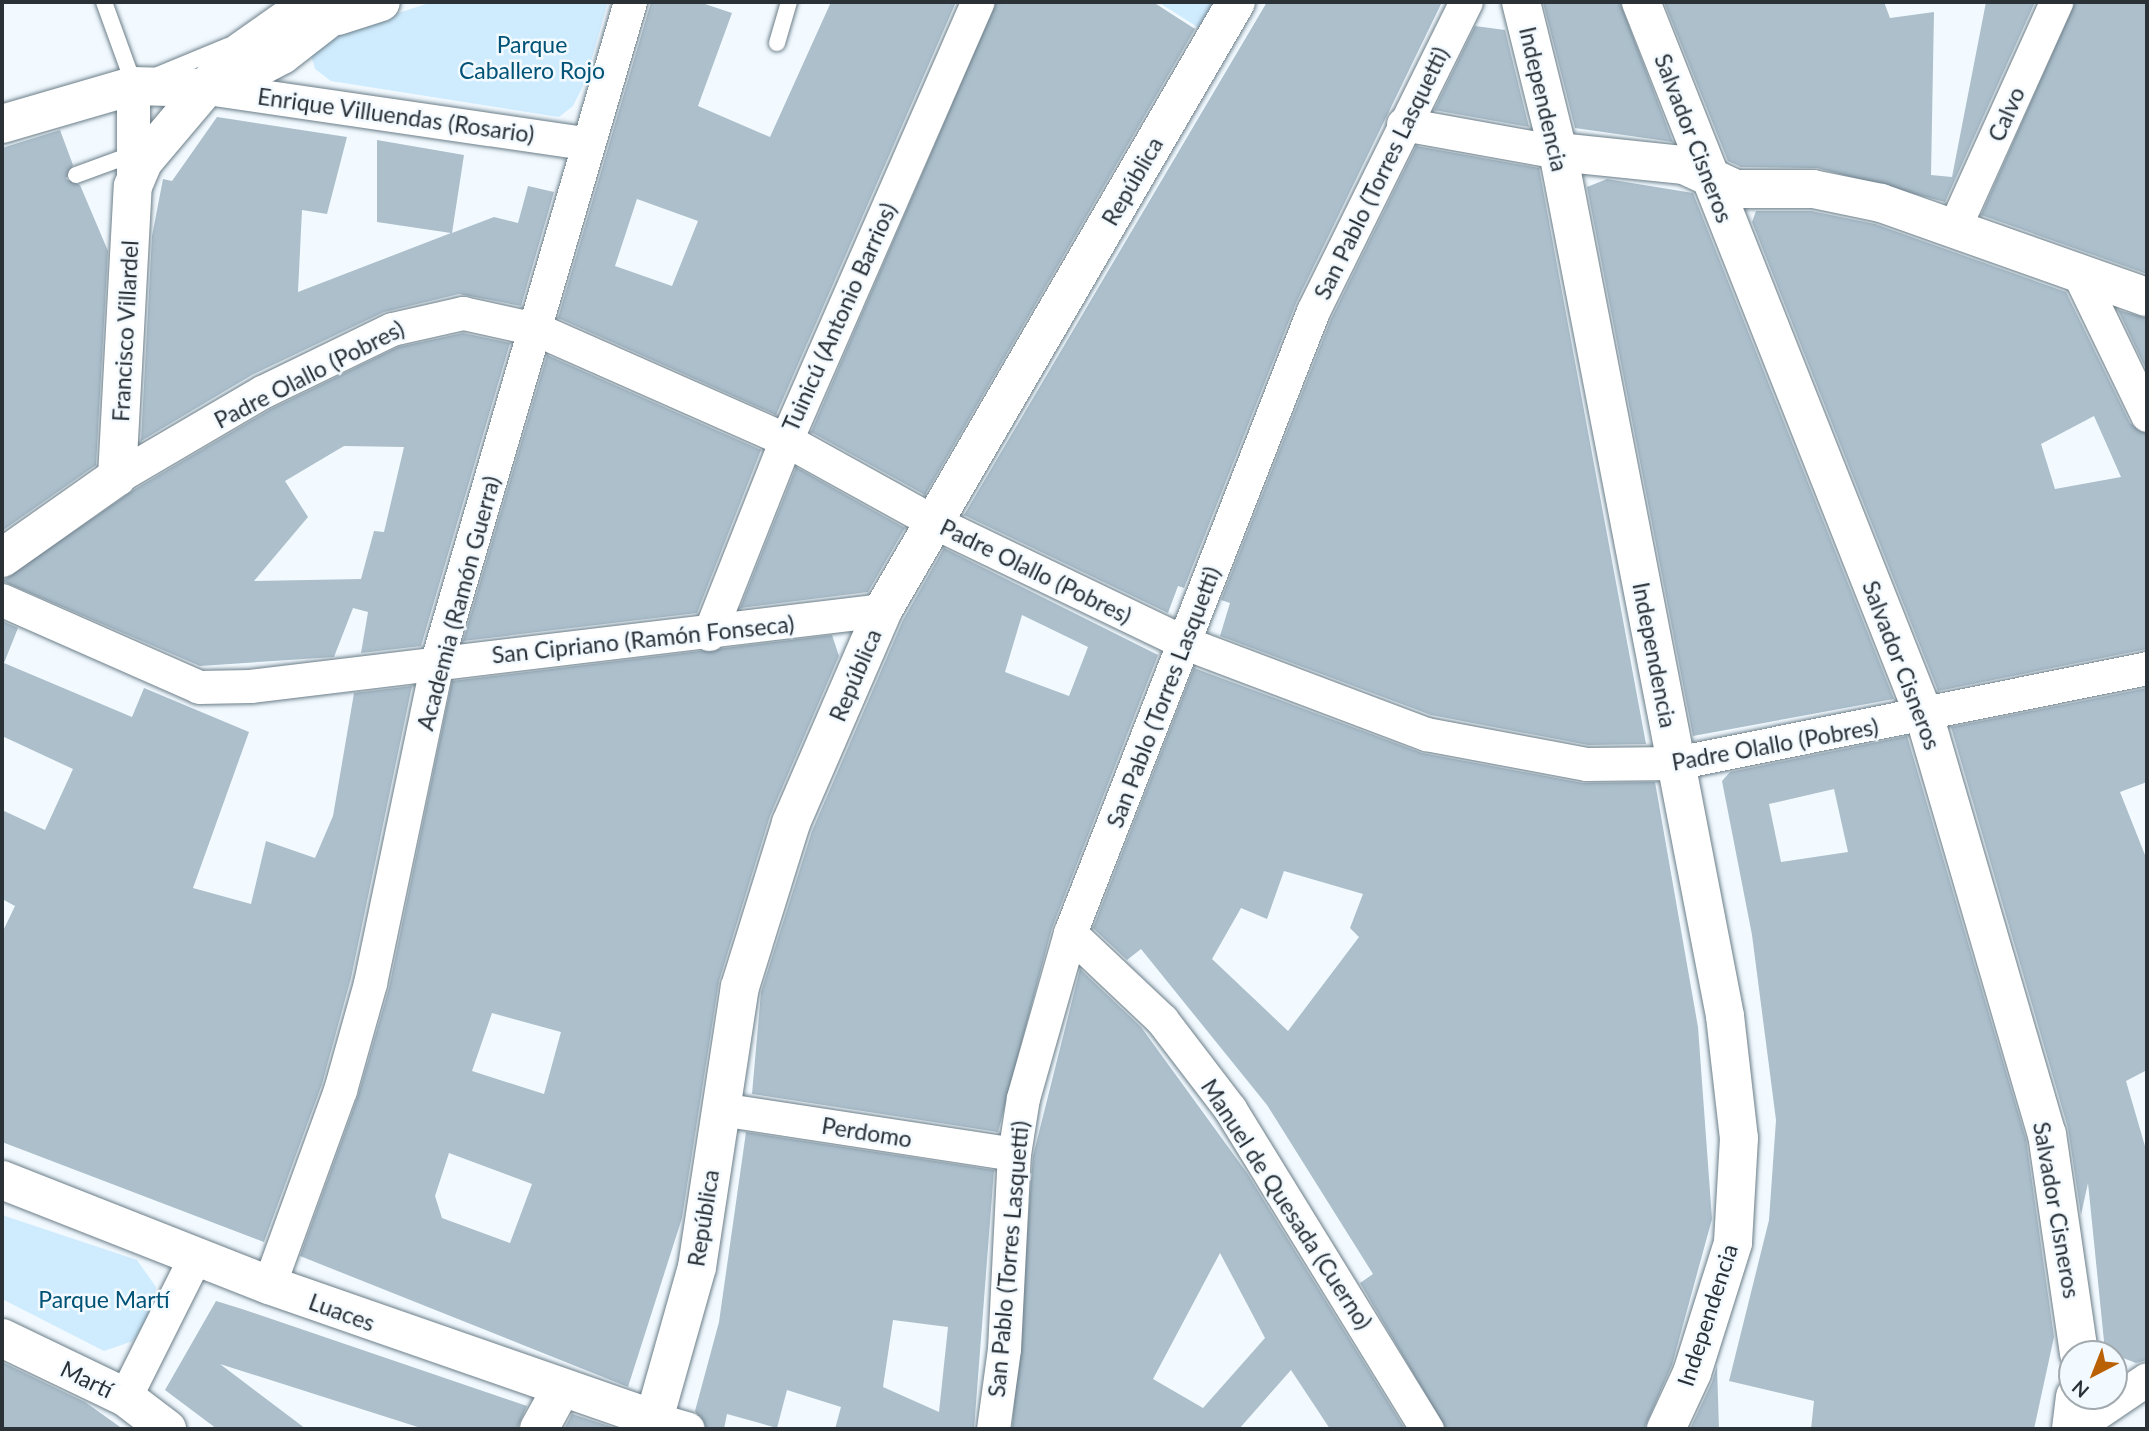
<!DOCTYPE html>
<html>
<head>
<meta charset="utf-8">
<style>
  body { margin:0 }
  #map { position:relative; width:2149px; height:1431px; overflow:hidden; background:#f2faff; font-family:Lato,sans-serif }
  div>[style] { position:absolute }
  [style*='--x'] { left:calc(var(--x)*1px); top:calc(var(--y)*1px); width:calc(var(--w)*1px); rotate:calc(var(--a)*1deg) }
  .green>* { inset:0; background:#cfecfe }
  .building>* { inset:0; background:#acbfcb }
  .roads { filter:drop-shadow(0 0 2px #6b7d88) drop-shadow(0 0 2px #6b7d88) }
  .lane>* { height:16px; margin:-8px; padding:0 8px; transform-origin:8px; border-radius:8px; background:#fff }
  .street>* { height:33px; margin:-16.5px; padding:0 16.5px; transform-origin:16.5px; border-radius:16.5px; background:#fff }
  .secondary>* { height:38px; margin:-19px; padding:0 19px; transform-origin:19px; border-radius:19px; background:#fff }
  .primary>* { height:38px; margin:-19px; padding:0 19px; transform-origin:19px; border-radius:19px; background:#fff }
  span { translate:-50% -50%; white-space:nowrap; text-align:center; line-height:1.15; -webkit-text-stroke:5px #f2faff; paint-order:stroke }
  .park-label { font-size:23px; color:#005376 }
  .street-label { font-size:23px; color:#2b3237 }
  .frame { position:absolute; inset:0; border:4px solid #2b3237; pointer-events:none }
  .north { position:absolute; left:2058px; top:1340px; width:70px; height:70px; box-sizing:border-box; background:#f2faff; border:2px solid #a2aaaf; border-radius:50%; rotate:222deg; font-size:19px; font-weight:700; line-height:28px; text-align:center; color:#2b3237 }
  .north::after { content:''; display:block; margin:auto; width:24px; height:32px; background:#bb6105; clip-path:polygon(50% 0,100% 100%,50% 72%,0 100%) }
</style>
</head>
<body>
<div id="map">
  <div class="green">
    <div style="clip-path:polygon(432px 2px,608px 2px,585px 82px,573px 106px,559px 117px,331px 81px,315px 69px,311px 55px,319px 39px)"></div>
    <div style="clip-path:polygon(1158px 2px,1221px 2px,1202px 30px)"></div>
    <div style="clip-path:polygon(2px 1215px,137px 1260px,156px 1287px,151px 1314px,133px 1341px,104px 1351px,2px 1299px)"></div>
  </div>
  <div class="building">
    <div style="clip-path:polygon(evenodd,651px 2px,699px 2px,732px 13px,698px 106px,770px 137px,831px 2px,956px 2px,776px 415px,558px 318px,651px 2px,637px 199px,698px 221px,672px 286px,615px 266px,637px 199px)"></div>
    <div style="clip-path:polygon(996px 2px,1153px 2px,1195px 29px,925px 495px,811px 432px)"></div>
    <div style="clip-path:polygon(1267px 2px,1442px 2px,1296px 303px,1184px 588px,1178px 586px,1168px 613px,964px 515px)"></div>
    <div style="clip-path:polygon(1543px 2px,1620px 2px,1673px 142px,1575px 128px)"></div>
    <div style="clip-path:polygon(1664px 2px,1884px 2px,1890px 18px,1934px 12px,1931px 175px,1952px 177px,1986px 2px,2035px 2px,1945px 202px,1817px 168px,1741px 167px,1728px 161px)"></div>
    <div style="clip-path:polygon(2075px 2px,2147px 2px,2147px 274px,1981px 215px)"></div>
    <div style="clip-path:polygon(1475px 26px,1505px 30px,1529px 127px,1434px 110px)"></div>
    <div style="clip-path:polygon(217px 117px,347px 137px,327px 214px,302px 210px,298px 292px,451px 233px,377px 222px,377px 140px,464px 155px,452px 233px,494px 217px,518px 223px,528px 186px,554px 192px,521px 306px,459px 294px,384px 312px,252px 375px,141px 441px,152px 236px,163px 179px,172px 181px)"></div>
    <div style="clip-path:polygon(60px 130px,73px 165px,66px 179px,80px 185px,108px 251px,96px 465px,2px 531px,2px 148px)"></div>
    <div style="clip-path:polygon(1416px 146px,1539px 168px,1646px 744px,1588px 745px,1431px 715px,1220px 636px,1230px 603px,1221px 600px,1331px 319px)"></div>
    <div style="clip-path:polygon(1607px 179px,1693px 193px,1894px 699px,1693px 736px,1587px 187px)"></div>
    <div style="clip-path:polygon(evenodd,1756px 211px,1811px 211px,1875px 224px,2066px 292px,2130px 423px,2147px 434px,2147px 649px,1938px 691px,1752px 222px,1756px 211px,2094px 416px,2121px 477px,2055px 489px,2041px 444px,2094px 416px)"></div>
    <div style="clip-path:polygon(2118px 310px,2147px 318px,2147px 371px)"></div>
    <div style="clip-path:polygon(evenodd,463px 333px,510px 343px,421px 646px,361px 653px,368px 612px,353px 608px,334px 657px,200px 666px,2px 581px,135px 489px,271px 409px,398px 347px,463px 333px,344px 446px,404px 447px,384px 532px,374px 531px,361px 579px,254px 581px,308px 517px,285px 481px,344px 446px)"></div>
    <div style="clip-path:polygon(547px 355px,761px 450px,697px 613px,463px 641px)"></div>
    <div style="clip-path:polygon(796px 467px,905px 528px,868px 592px,740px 608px)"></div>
    <div style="clip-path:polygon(evenodd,944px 548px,1158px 655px,1052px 928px,998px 1132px,752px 1094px,761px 992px,812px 831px,903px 620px,944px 548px,1022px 615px,1088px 647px,1069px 696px,1005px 672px,1022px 615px)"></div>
    <div style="clip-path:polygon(2px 621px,18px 628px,4px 663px,132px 717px,144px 688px,249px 732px,193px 888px,251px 904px,266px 841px,315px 858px,333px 816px,354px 693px,412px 686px,351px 978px,322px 1084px,264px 1242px,2px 1142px,2px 933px,15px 906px,2px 899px,2px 810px,45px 830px,73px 769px,2px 736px)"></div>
    <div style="clip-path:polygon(evenodd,832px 635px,839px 656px,770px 816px,719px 981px,682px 1218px,628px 1387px,300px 1256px,358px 1096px,389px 988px,452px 681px,832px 635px,492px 1013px,561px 1032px,544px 1094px,472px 1071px,492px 1013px,832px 635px,449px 1153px,532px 1184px,510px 1243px,442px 1218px,435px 1196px,449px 1153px)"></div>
    <div style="clip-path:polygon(evenodd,1194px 668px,1422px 753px,1583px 783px,1655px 782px,1698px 1027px,1712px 1219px,1672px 1365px,1644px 1429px,1446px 1429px,1360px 1283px,1373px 1274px,1267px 1105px,1141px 949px,1127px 960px,1093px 928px,1194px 668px,1284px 871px,1363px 894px,1350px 928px,1359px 937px,1288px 1031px,1212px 959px,1241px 908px,1267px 919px,1284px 871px)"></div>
    <div style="clip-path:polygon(2147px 688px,2147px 782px,2120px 792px,2147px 860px,2147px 1070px,2126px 1081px,2147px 1153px,2147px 1360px,2136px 1363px,2105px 1351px,2088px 1183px,2081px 1215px,2068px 1128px,1951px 727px)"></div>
    <div style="clip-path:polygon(evenodd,1907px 736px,2026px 1139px,2054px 1337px,2034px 1429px,1811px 1429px,1814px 1401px,1729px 1381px,1769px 1220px,1776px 1120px,1752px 935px,1722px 781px,1730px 772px,1907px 736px,1834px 789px,1848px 852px,1781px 862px,1769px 804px,1834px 789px)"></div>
    <div style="clip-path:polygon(evenodd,1080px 969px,1141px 1027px,1247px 1173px,1405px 1429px,1330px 1429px,1291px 1370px,1239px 1429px,1012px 1429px,1033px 1156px,1080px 969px,1220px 1253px,1265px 1338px,1203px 1408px,1153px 1379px,1220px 1253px)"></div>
    <div style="clip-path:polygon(evenodd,746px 1132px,994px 1170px,974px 1429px,835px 1429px,841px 1407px,787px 1390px,777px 1428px,727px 1414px,724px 1429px,707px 1429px,695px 1411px,719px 1322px,746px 1132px,893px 1320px,948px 1327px,939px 1412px,883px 1387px,893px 1320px)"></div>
    <div style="clip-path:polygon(216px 1301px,242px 1309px,527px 1406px,517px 1429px,424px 1429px,220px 1364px,306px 1429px,217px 1429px,165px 1390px)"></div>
    <div style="clip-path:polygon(2px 1362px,85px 1402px,123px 1429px,2px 1429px)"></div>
    <div style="clip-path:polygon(1717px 1366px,1719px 1429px,1690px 1429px,1712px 1382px)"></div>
    <div style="clip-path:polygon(572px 1414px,615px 1428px,614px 1429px,564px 1429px)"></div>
  </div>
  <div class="roads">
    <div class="lane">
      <div style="--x:104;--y:2;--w:88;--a:70.1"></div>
      <div style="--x:777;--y:43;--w:43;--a:-73.7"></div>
      <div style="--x:158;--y:75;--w:76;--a:-22.5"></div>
      <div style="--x:76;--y:175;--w:64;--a:-20.1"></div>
    </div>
    <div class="street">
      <div style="--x:207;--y:88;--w:381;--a:8.3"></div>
      <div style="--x:1403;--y:124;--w:158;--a:10.2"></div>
      <div style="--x:133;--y:186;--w:100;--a:-90"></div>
      <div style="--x:1955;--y:226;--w:246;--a:-65.7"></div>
      <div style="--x:2077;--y:270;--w:161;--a:64.2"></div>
      <div style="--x:117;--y:477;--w:168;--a:-30.4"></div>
      <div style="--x:262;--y:392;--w:144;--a:-25.9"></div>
      <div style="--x:392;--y:329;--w:73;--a:-12.7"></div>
      <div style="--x:463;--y:313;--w:75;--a:12.4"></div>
      <div style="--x:536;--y:329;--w:274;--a:23.9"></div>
      <div style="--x:786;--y:440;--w:169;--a:29"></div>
      <div style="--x:934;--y:522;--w:279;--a:25.7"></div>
      <div style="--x:1185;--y:643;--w:258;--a:20.7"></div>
      <div style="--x:1426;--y:734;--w:163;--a:10.6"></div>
      <div style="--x:1586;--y:764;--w:90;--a:-0.6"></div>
      <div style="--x:1676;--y:763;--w:480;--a:-11.4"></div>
      <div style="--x:2;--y:600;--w:215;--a:23.8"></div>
      <div style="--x:199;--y:687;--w:51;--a:-1.1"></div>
      <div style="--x:250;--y:686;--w:638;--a:-6.85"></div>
      <div style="--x:709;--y:634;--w:209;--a:-68.4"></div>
      <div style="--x:786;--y:440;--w:478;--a:-66.4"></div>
      <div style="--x:1070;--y:933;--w:127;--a:43.4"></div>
      <div style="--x:1162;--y:1020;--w:112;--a:52.6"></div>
      <div style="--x:1230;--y:1109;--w:376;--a:58.4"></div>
      <div style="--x:720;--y:1109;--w:297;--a:8.7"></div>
      <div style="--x:269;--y:1285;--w:208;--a:-70"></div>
      <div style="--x:340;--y:1090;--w:111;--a:-74.3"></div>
      <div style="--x:370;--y:983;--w:329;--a:-78.2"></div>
      <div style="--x:437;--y:661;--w:687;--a:-73.68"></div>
      <div style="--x:125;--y:1397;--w:157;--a:-63.4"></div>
      <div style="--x:654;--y:1419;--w:35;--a:16"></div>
      <div style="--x:993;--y:1429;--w:81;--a:-82.2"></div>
      <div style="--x:1004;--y:1349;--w:195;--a:-87.1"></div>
      <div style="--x:1014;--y:1154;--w:57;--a:-80.9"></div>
      <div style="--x:1023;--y:1098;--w:172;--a:-74.1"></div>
      <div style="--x:1070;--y:933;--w:668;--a:-68.66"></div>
      <div style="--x:1313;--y:311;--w:345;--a:-63.7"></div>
      <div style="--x:2073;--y:1429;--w:89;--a:-34"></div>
    </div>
    <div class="secondary">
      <div style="--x:1521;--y:2;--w:154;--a:76.1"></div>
      <div style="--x:1558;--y:152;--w:880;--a:79.06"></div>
      <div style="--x:1725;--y:1016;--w:123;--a:83.5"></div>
      <div style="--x:1739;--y:1138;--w:105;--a:93.3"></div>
      <div style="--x:1733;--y:1243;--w:136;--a:107.5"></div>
      <div style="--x:1692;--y:1373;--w:62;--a:114.9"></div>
      <div style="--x:1641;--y:2;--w:770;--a:68.36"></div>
      <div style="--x:1925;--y:718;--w:434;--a:73.7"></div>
      <div style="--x:2047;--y:1134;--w:222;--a:81.7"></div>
      <div style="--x:338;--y:16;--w:45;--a:-18"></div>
      <div style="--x:1558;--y:152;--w:127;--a:5.9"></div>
      <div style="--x:1684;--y:165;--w:57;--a:24.8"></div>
      <div style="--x:1736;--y:189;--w:77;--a:0"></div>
      <div style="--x:1813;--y:189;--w:69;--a:11.6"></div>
      <div style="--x:1881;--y:203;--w:282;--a:19.5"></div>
      <div style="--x:2;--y:1180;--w:287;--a:21.5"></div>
      <div style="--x:269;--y:1285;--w:408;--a:19.2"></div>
      <div style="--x:654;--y:1419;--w:158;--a:-74.2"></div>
      <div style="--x:697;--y:1267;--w:283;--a:-81.3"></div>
      <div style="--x:740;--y:987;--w:172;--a:-72.7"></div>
      <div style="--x:791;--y:823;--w:232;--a:-66.6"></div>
      <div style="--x:883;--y:610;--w:703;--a:-59.86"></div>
      <div style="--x:2;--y:1338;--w:136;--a:25.6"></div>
      <div style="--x:125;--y:1397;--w:53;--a:37.3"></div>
      <div style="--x:539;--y:1429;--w:43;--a:-61.1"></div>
      <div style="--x:2071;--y:1429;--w:33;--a:-83"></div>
    </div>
    <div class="primary">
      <div style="--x:2;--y:124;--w:136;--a:-16.2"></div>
      <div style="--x:133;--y:86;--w:74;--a:1.5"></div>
      <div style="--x:207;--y:88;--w:39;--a:-19"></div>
      <div style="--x:244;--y:75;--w:43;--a:-27.8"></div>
      <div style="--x:282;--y:55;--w:86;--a:-37.9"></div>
      <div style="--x:2;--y:558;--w:141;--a:-35.2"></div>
      <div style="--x:117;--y:477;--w:291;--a:-86.9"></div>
      <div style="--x:133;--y:186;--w:26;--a:-67"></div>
      <div style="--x:143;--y:162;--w:135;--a:-49.8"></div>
      <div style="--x:230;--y:59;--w:99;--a:-35.1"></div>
    </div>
  </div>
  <div class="park-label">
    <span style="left:532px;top:57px">Parque<br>Caballero Rojo</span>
    <span style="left:104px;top:1299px">Parque Martí</span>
  </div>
  <div class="street-label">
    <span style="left:1544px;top:99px;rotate:77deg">Independencia</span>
    <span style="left:2006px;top:114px;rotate:-66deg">Calvo</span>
    <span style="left:396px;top:115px;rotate:8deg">Enrique Villuendas (Rosario)</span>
    <span style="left:1694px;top:138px;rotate:69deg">Salvador Cisneros</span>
    <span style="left:1381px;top:173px;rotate:-64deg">San Pablo (Torres Lasquetti)</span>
    <span style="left:1132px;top:181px;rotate:-60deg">República</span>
    <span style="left:839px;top:317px;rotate:-66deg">Tuinicú (Antonio Barrios)</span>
    <span style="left:125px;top:331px;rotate:-87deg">Francisco Villardel</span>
    <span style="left:309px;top:374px;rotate:-27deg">Padre Olallo (Pobres)</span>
    <span style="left:1036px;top:571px;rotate:26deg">Padre Olallo (Pobres)</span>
    <span style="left:458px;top:603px;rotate:-75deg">Academia (Ramón Guerra)</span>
    <span style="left:643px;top:639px;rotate:-6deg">San Cipriano (Ramón Fonseca)</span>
    <span style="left:1655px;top:655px;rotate:79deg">Independencia</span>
    <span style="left:1902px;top:665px;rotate:69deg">Salvador Cisneros</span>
    <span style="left:855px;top:675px;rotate:-67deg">República</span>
    <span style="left:1163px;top:697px;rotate:-69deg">San Pablo (Torres Lasquetti)</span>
    <span style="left:1775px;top:744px;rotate:-10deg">Padre Olallo (Pobres)</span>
    <span style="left:867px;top:1132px;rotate:9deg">Perdomo</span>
    <span style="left:1287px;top:1204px;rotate:57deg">Manuel de Quesada (Cuerno)</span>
    <span style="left:2057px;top:1210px;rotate:80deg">Salvador Cisneros</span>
    <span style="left:703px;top:1218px;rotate:-81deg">República</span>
    <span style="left:1008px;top:1259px;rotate:-85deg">San Pablo (Torres Lasquetti)</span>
    <span style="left:342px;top:1312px;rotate:20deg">Luaces</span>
    <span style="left:1707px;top:1315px;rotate:-72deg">Independencia</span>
    <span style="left:87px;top:1379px;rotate:26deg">Martí</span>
  </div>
  <div class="frame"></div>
  <div class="north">N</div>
</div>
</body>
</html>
